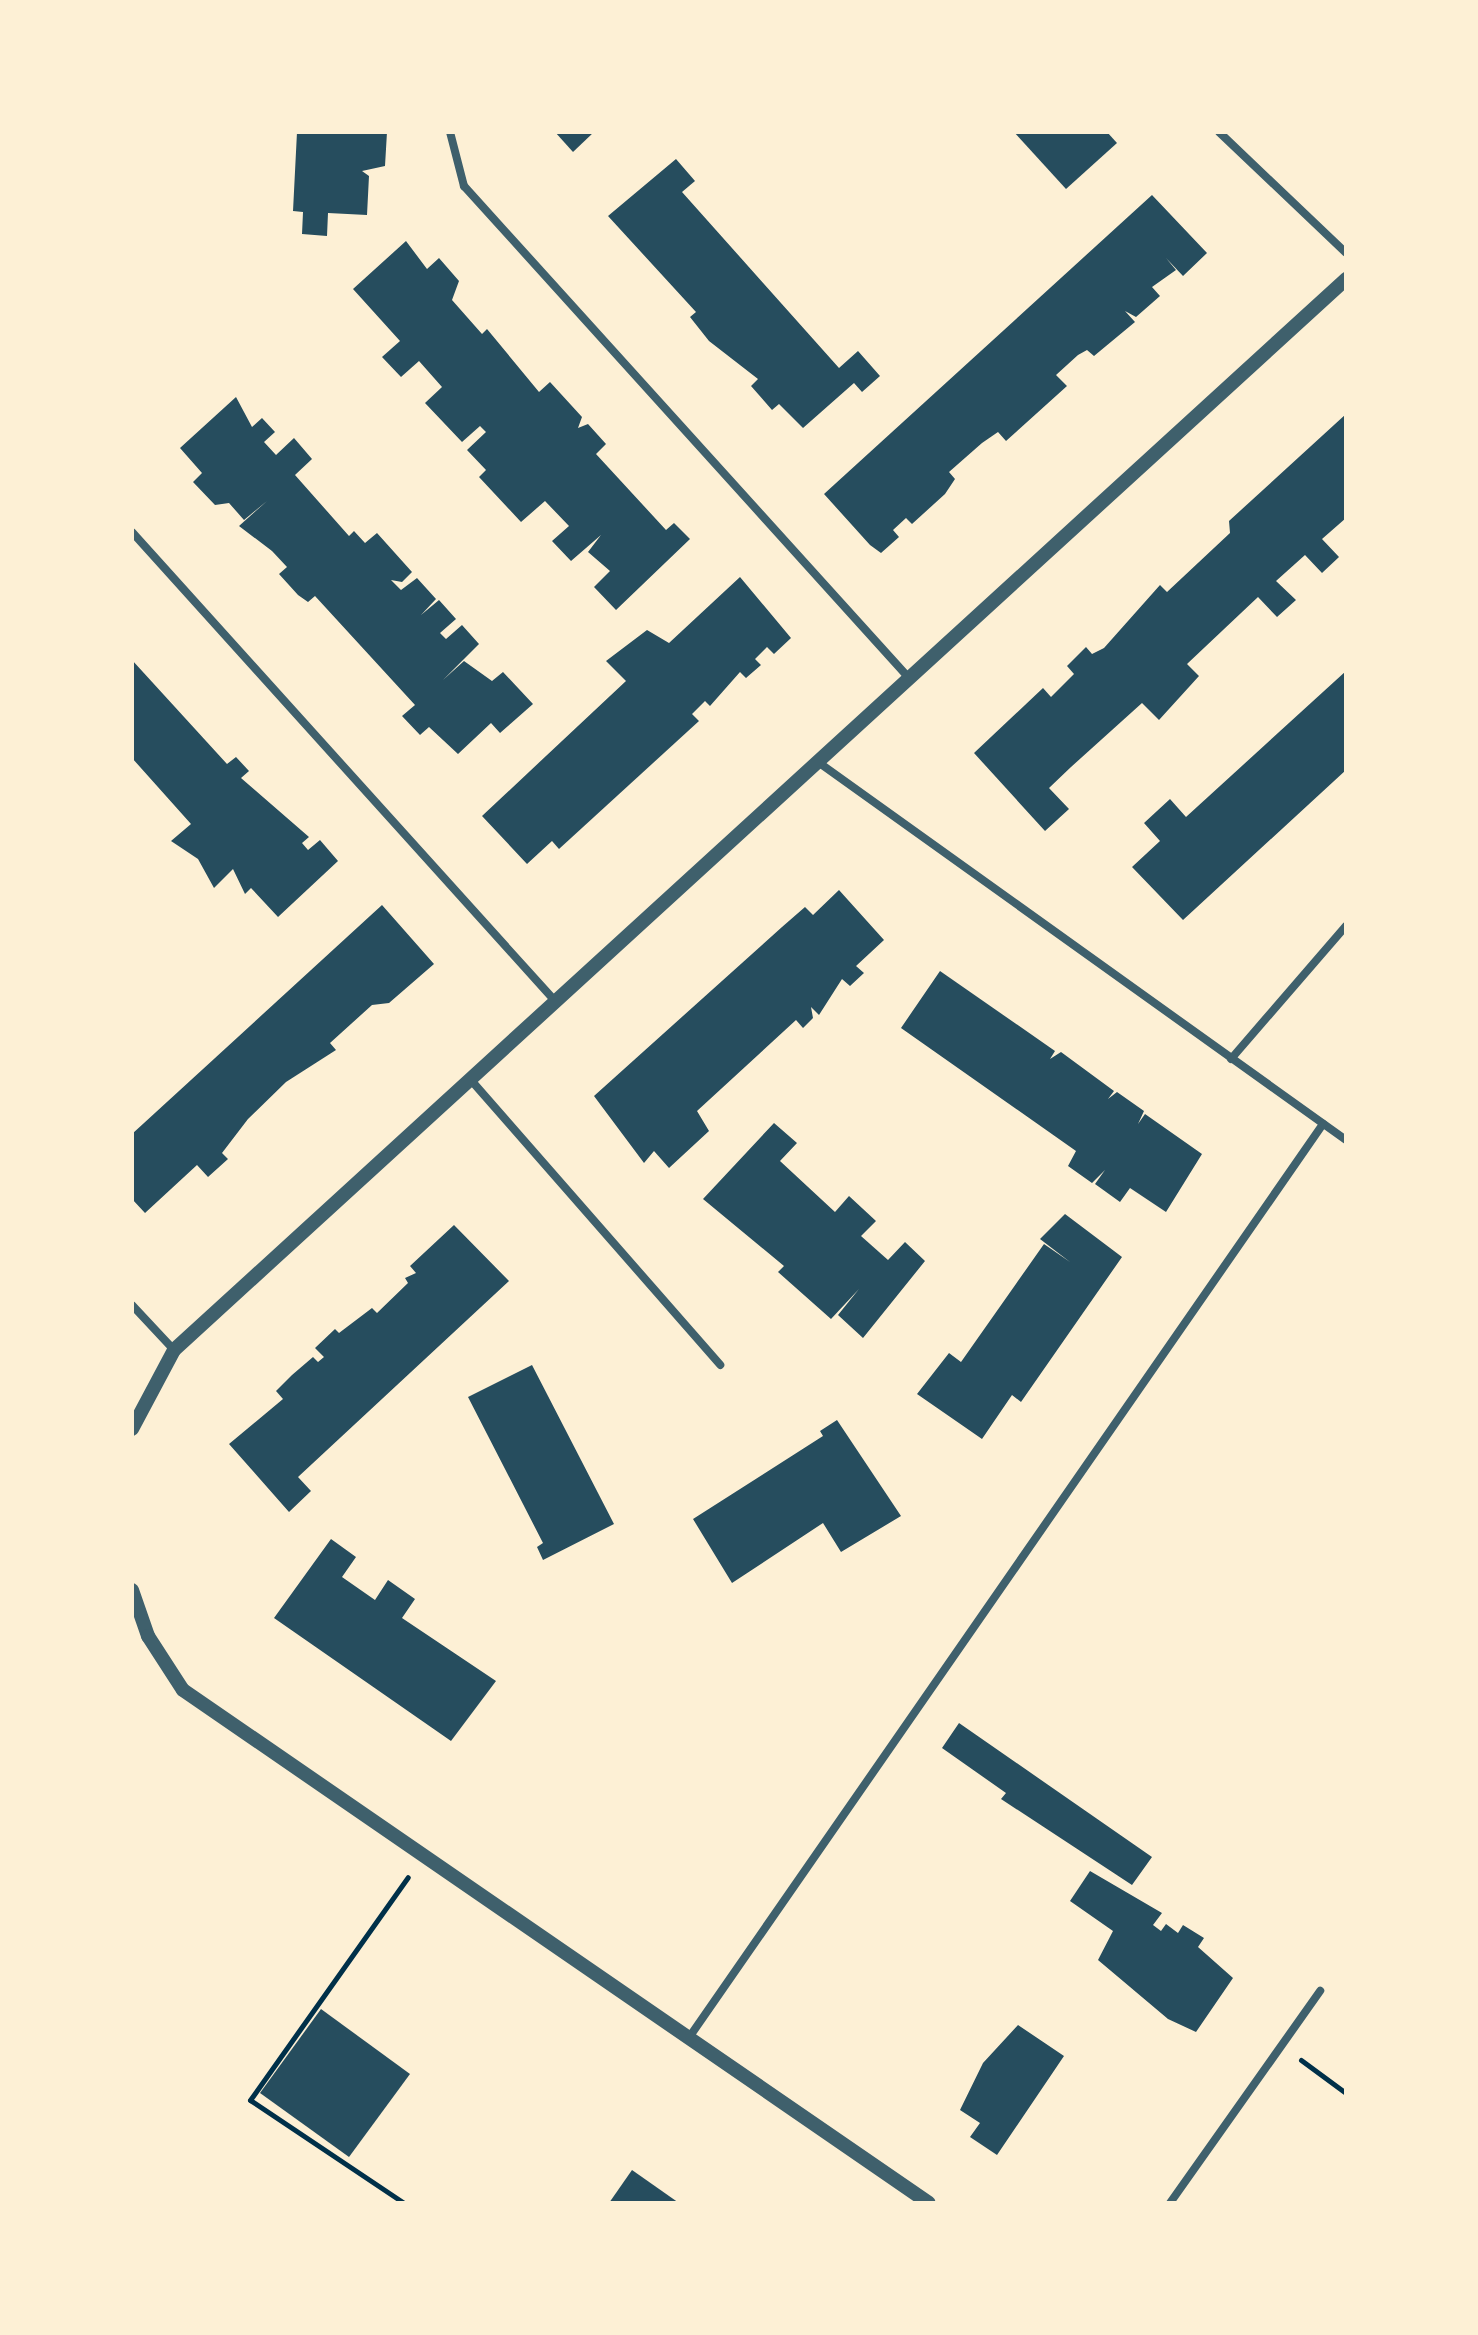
<!DOCTYPE html>
<html>
<head>
<meta charset="utf-8">
<style>
  body { margin:0 }
  #map { position:relative; width:1478px; height:2335px; overflow:hidden; background:#fdf0d5; font-family:"Fira Sans Condensed",sans-serif }
  div>[style] { position:absolute }
  [style*='--x'] { left:calc(var(--x)*1px); top:calc(var(--y)*1px); width:calc(var(--w)*1px); rotate:calc(var(--a)*1deg) }
  .building>* { inset:0; background:#264d5e }
  .path>* { height:5px; margin:-2.5px; padding:0 2.5px; transform-origin:2.5px; border-radius:2.5px; background:#003049 }
  .minor>* { height:8px; margin:-4px; padding:0 4px; transform-origin:4px; border-radius:4px; background:#3f606c }
  .tertiary>* { height:14px; margin:-7px; padding:0 7px; transform-origin:7px; border-radius:7px; background:#3f606c }
  span { translate:-50% -50%; white-space:nowrap; text-align:center; line-height:1.15; -webkit-text-stroke:6px #fdf0d5; paint-order:stroke }
  .frame { position:absolute; inset:0; border:134px solid #fdf0d5; pointer-events:none }
</style>
</head>
<body>
<div id="map">
  <div class="building">
    <div style="clip-path:polygon(297px 132px,387px 132px,385px 166px,362px 171px,369px 176px,367px 215px,328px 213px,327px 236px,302px 234px,303px 212px,293px 211px)"></div>
    <div style="clip-path:polygon(555px 132px,594px 132px,573px 152px)"></div>
    <div style="clip-path:polygon(1014px 132px,1107px 132px,1117px 143px,1066px 189px)"></div>
    <div style="clip-path:polygon(676px 159px,695px 181px,682px 192px,839px 368px,858px 351px,880px 376px,862px 392px,854px 383px,803px 428px,779px 404px,772px 410px,751px 386px,758px 379px,709px 341px,690px 317px,696px 312px,608px 216px)"></div>
    <div style="clip-path:polygon(1152px 195px,1207px 253px,1183px 276px,1166px 258px,1176px 270px,1152px 287px,1160px 296px,1136px 317px,1125px 311px,1135px 322px,1094px 356px,1087px 350px,1078px 355px,1056px 375px,1067px 386px,1006px 441px,998px 432px,982px 443px,949px 472px,955px 479px,945px 494px,912px 524px,906px 518px,893px 530px,899px 537px,881px 553px,870px 545px,824px 494px)"></div>
    <div style="clip-path:polygon(406px 241px,427px 269px,439px 258px,459px 281px,452px 300px,482px 334px,487px 329px,539px 392px,550px 382px,582px 417px,578px 428px,588px 424px,606px 444px,596px 454px,666px 530px,674px 523px,690px 539px,616px 610px,594px 587px,610px 571px,588px 552px,601px 535px,571px 561px,552px 541px,569px 526px,545px 501px,521px 522px,479px 477px,486px 470px,467px 450px,486px 432px,480px 426px,462px 442px,425px 403px,442px 387px,419px 361px,401px 377px,382px 357px,400px 341px,353px 289px)"></div>
    <div style="clip-path:polygon(236px 397px,252px 427px,262px 418px,275px 432px,264px 442px,276px 455px,294px 438px,312px 459px,295px 475px,349px 536px,354px 531px,365px 543px,377px 533px,412px 572px,402px 582px,391px 580px,401px 590px,417px 578px,436px 599px,421px 615px,439px 600px,456px 619px,440px 633px,446px 639px,462px 625px,479px 644px,443px 680px,464px 661px,492px 681px,503px 672px,533px 704px,500px 733px,491px 723px,458px 754px,429px 727px,420px 735px,402px 716px,415px 705px,315px 596px,308px 602px,298px 595px,279px 574px,287px 567px,272px 551px,239px 526px,267px 501px,244px 520px,229px 503px,215px 505px,193px 482px,202px 473px,180px 448px)"></div>
    <div style="clip-path:polygon(1346px 414px,1346px 518px,1322px 539px,1339px 557px,1322px 573px,1305px 555px,1276px 581px,1296px 600px,1277px 617px,1258px 597px,1187px 664px,1199px 676px,1159px 720px,1142px 703px,1071px 767px,1049px 788px,1069px 809px,1045px 831px,974px 753px,1043px 688px,1051px 697px,1074px 674px,1067px 666px,1086px 647px,1092px 654px,1104px 648px,1160px 585px,1167px 592px,1230px 533px,1229px 521px)"></div>
    <div style="clip-path:polygon(740px 577px,791px 638px,774px 654px,767px 647px,755px 659px,761px 665px,746px 678px,740px 672px,710px 706px,705px 701px,692px 714px,699px 721px,559px 849px,552px 841px,527px 864px,482px 816px,626px 681px,606px 661px,647px 630px,669px 643px)"></div>
    <div style="clip-path:polygon(132px 660px,227px 764px,236px 757px,249px 771px,241px 778px,309px 837px,302px 843px,308px 850px,320px 840px,338px 861px,278px 917px,251px 888px,245px 894px,233px 869px,214px 888px,198px 859px,171px 841px,191px 824px,132px 758px)"></div>
    <div style="clip-path:polygon(1346px 671px,1346px 770px,1183px 920px,1132px 867px,1160px 841px,1144px 823px,1170px 799px,1186px 817px)"></div>
    <div style="clip-path:polygon(839px 890px,884px 940px,856px 966px,864px 973px,850px 986px,842px 979px,819px 1015px,811px 1007px,813px 1018px,803px 1028px,796px 1020px,697px 1111px,709px 1131px,669px 1168px,654px 1151px,644px 1163px,594px 1096px,782px 927px,805px 907px,813px 915px)"></div>
    <div style="clip-path:polygon(382px 905px,434px 964px,389px 1003px,372px 1005px,330px 1043px,336px 1050px,286px 1082px,248px 1119px,222px 1153px,228px 1159px,208px 1177px,197px 1165px,145px 1213px,132px 1199px,132px 1134px)"></div>
    <div style="clip-path:polygon(940px 971px,1055px 1051px,1050px 1059px,1061px 1052px,1114px 1091px,1108px 1099px,1117px 1092px,1144px 1111px,1138px 1124px,1145px 1114px,1202px 1154px,1166px 1212px,1130px 1188px,1120px 1202px,1095px 1184px,1105px 1170px,1092px 1183px,1068px 1166px,1076px 1151px,901px 1028px)"></div>
    <div style="clip-path:polygon(774px 1123px,797px 1143px,780px 1161px,835px 1212px,849px 1196px,876px 1221px,861px 1236px,888px 1260px,905px 1242px,925px 1261px,863px 1338px,838px 1315px,859px 1289px,831px 1319px,778px 1272px,784px 1266px,703px 1199px)"></div>
    <div style="clip-path:polygon(1065px 1214px,1122px 1257px,1021px 1402px,1012px 1395px,982px 1439px,917px 1394px,949px 1353px,961px 1362px,1044px 1244px,1070px 1262px,1040px 1239px)"></div>
    <div style="clip-path:polygon(454px 1225px,509px 1281px,298px 1477px,311px 1491px,289px 1512px,229px 1444px,283px 1399px,276px 1391px,292px 1375px,313px 1357px,318px 1362px,324px 1357px,315px 1348px,335px 1329px,339px 1333px,372px 1308px,377px 1313px,408px 1283px,405px 1278px,416px 1273px,410px 1266px)"></div>
    <div style="clip-path:polygon(532px 1365px,614px 1524px,543px 1560px,537px 1547px,543px 1543px,468px 1397px)"></div>
    <div style="clip-path:polygon(837px 1420px,901px 1516px,841px 1552px,823px 1523px,732px 1583px,693px 1519px,823px 1436px,820px 1431px)"></div>
    <div style="clip-path:polygon(331px 1539px,356px 1557px,342px 1577px,375px 1600px,388px 1580px,415px 1599px,402px 1618px,496px 1681px,451px 1741px,274px 1618px)"></div>
    <div style="clip-path:polygon(959px 1723px,1152px 1857px,1132px 1885px,1001px 1799px,1006px 1793px,942px 1748px)"></div>
    <div style="clip-path:polygon(1090px 1871px,1162px 1913px,1153px 1925px,1161px 1931px,1166px 1924px,1178px 1933px,1183px 1925px,1204px 1938px,1198px 1947px,1233px 1978px,1196px 2032px,1168px 2019px,1098px 1960px,1113px 1931px,1070px 1901px)"></div>
    <div style="clip-path:polygon(321px 2009px,410px 2074px,349px 2157px,260px 2093px)"></div>
    <div style="clip-path:polygon(1018px 2025px,1064px 2056px,997px 2155px,970px 2137px,980px 2123px,960px 2110px,983px 2063px)"></div>
    <div style="clip-path:polygon(632px 2170px,679px 2203px,609px 2203px)"></div>
  </div>
  <div class="path">
    <div style="--x:1301;--y:2060;--w:56;--a:36.3"></div>
    <div style="--x:404;--y:2203;--w:185;--a:-146.2"></div>
    <div style="--x:250;--y:2100;--w:273;--a:-54.7"></div>
  </div>
  <div class="minor">
    <div style="--x:450;--y:132;--w:56;--a:75.5"></div>
    <div style="--x:464;--y:186;--w:663;--a:47.87"></div>
    <div style="--x:1219;--y:132;--w:175;--a:43.6"></div>
    <div style="--x:132;--y:532;--w:632;--a:47.95"></div>
    <div style="--x:818;--y:762;--w:649;--a:35.6"></div>
    <div style="--x:1231;--y:1059;--w:176;--a:-49.2"></div>
    <div style="--x:470;--y:1079;--w:380;--a:48.8"></div>
    <div style="--x:132;--y:1305;--w:62;--a:47"></div>
    <div style="--x:688;--y:2039;--w:1114;--a:-55.24"></div>
    <div style="--x:1170;--y:2203;--w:260;--a:-54.7"></div>
  </div>
  <div class="tertiary">
    <div style="--x:132;--y:1429;--w:89;--a:-62"></div>
    <div style="--x:174;--y:1350;--w:1588;--a:-42.42"></div>
    <div style="--x:132;--y:1590;--w:49;--a:70.8"></div>
    <div style="--x:148;--y:1636;--w:64;--a:57.1"></div>
    <div style="--x:183;--y:1690;--w:905;--a:34.52"></div>
  </div>
  <div class="frame"></div>
</div>
</body>
</html>
